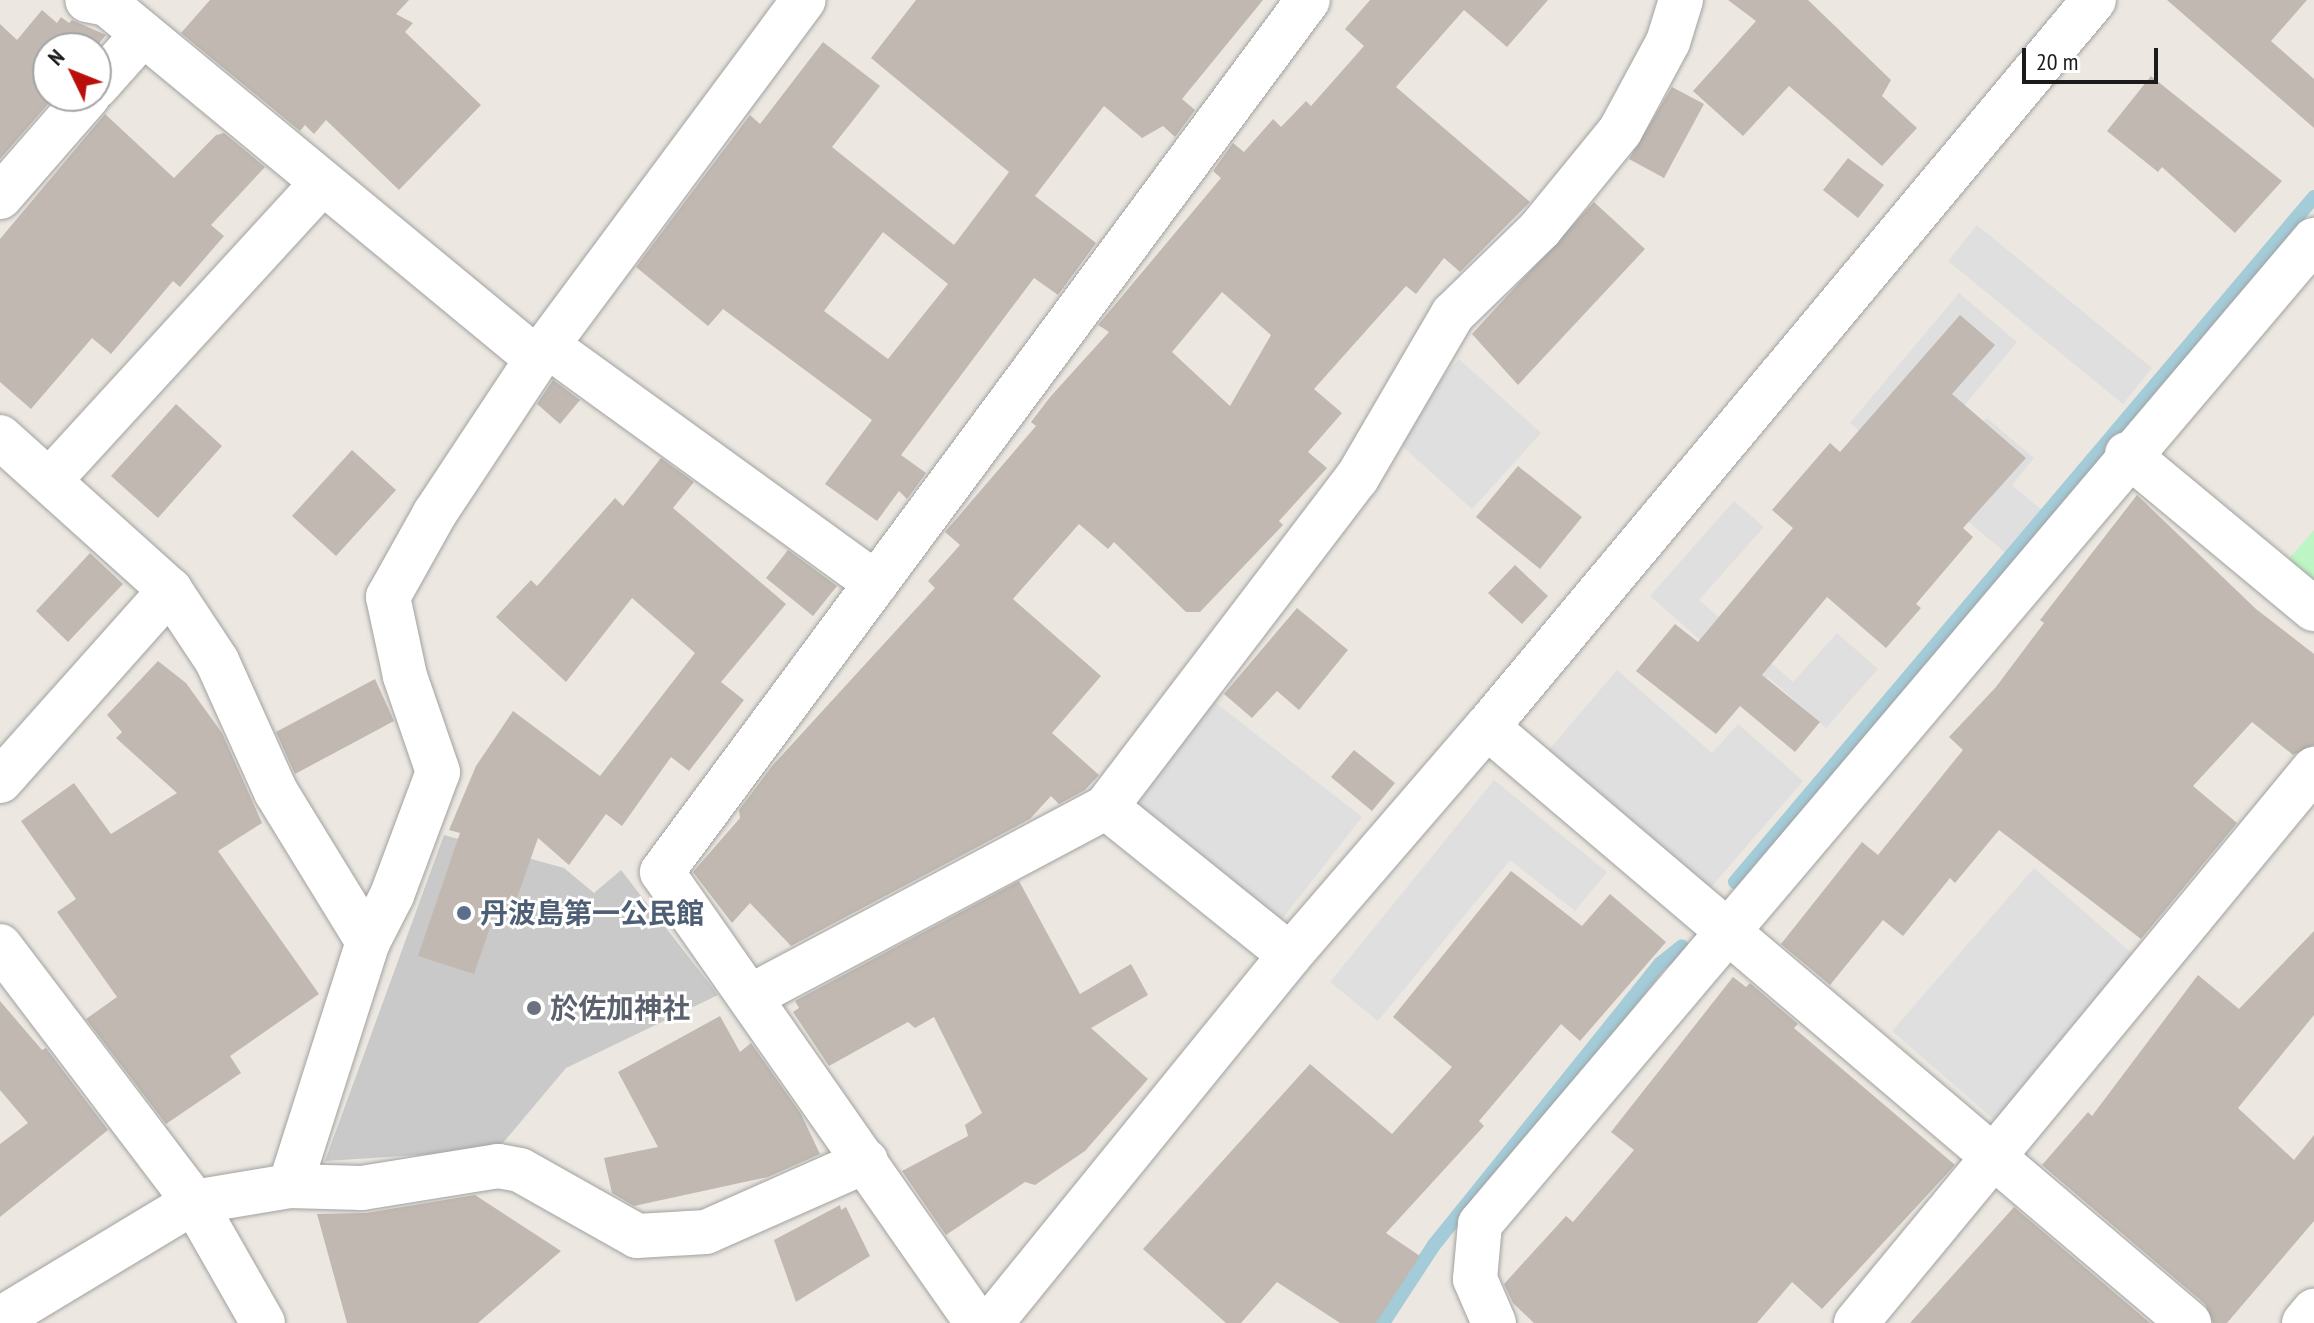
<!DOCTYPE html>
<html>
<head>
<meta charset="utf-8">
<style>
  body { margin:0 }
  #map { position:relative; width:2314px; height:1323px; overflow:hidden; background:#ece8e1; font-family:"PT Sans Narrow","Noto Sans JP",sans-serif }
  div>[style] { position:absolute }
  [style*='--x'] { left:calc(var(--x)*1px); top:calc(var(--y)*1px); width:calc(var(--w)*1px); rotate:calc(var(--a)*1deg) }
  .religious>* { inset:0; background:#c9c9c9 }
  .park>* { inset:0; background:#bef5c4 }
  .parking>* { inset:0; background:#dfdfdf }
  .stream>* { height:14px; margin:-7px; padding:0 7px; transform-origin:7px; border-radius:7px; background:#a3cbd8 }
  .building>* { inset:0; background:#c0b8b1 }
  .roads { filter:drop-shadow(0 0 2px #a2a2a2) drop-shadow(0 0 2px #a2a2a2) }
  .minor>* { height:44px; margin:-22px; padding:0 22px; transform-origin:22px; border-radius:22px; background:#fff }
  .tertiary>* { height:44px; margin:-22px; padding:0 22px; transform-origin:22px; border-radius:22px; background:#fff }
  .dots>* { width:22px; height:22px; translate:-50% -50%; box-sizing:border-box; border:4px solid #fff; border-radius:50% }
  span { translate:-50% -50%; white-space:nowrap; text-align:center; line-height:1.15; -webkit-text-stroke:6px #fff; paint-order:stroke }
  .service-label { font-size:28px; color:#4e5e75; font-weight:700 }
  .left { translate:0 -50%; text-align:left }
  .worship-label { font-size:28px; color:#5b616d; font-weight:700 }
  .north { position:absolute; left:32px; top:32px; width:80px; height:80px; box-sizing:border-box; background:#fff; border:2px solid #a4a4a4; border-radius:50%; rotate:313deg; font-size:22px; font-weight:700; line-height:32px; text-align:center; color:#1b1b1b }
  .north::after { content:''; display:block; margin:auto; width:28px; height:36px; background:#ba0f0b; clip-path:polygon(50% 0,100% 100%,50% 72%,0 100%) }
  .scale { position:absolute; left:2022px; top:48px; width:136px; height:36px; box-sizing:border-box; border:4px solid #1b1b1b; border-top:0; padding-left:10px; font-size:24px; line-height:28px; white-space:nowrap; color:#1b1b1b; -webkit-text-stroke:6px #fff; paint-order:stroke }
</style>
</head>
<body>
<div id="map">
  <div class="religious">
    <div style="clip-path:polygon(444px 835px,564px 868px,594px 893px,621px 870px,718px 995px,566px 1068px,497px 1150px,325px 1161px)"></div>
  </div>
  <div class="park">
    <div style="clip-path:polygon(2314px 530px,2314px 589px,2284px 564px)"></div>
  </div>
  <div class="parking">
    <div style="clip-path:polygon(1977px 225px,2152px 368px,2123px 404px,1948px 261px)"></div>
    <div style="clip-path:polygon(1959px 293px,2017px 342px,1954px 418px,1968px 430px,1987px 418px,2034px 458px,2012px 485px,2043px 511px,2007px 554px,1850px 423px)"></div>
    <div style="clip-path:polygon(1459px 359px,1541px 433px,1472px 509px,1390px 435px)"></div>
    <div style="clip-path:polygon(1734px 501px,1764px 527px,1699px 600px,1793px 682px,1837px 633px,1878px 669px,1826px 728px,1768px 677px,1756px 689px,1650px 596px)"></div>
    <div style="clip-path:polygon(1617px 670px,1712px 753px,1738px 724px,1803px 781px,1707px 892px,1547px 752px)"></div>
    <div style="clip-path:polygon(1211px 699px,1362px 817px,1272px 932px,1121px 816px)"></div>
    <div style="clip-path:polygon(1494px 780px,1607px 872px,1575px 911px,1510px 860px,1378px 1021px,1330px 982px)"></div>
    <div style="clip-path:polygon(2034px 868px,2142px 962px,2000px 1125px,1892px 1031px)"></div>
  </div>
  <div class="stream">
    <div style="--x:1735;--y:882;--w:897;--a:-49.79"></div>
    <div style="--x:1383;--y:1323;--w:93;--a:-56.8"></div>
    <div style="--x:1434;--y:1245;--w:361;--a:-51.2"></div>
    <div style="--x:1660;--y:964;--w:28;--a:-39"></div>
  </div>
  <div class="building">
    <div style="clip-path:polygon(210px 0,409px 0,396px 14px,413px 23px,405px 32px,481px 105px,399px 190px,326px 120px,314px 134px,305px 125px,300px 131px,181px 33px)"></div>
    <div style="clip-path:polygon(evenodd,916px 0,1263px 0,1182px 99px,1195px 110px,1175px 137px,1163px 126px,1142px 138px,1104px 106px,1035px 196px,1096px 243px,1058px 295px,1034px 278px,901px 455px,926px 473px,907px 499px,899px 491px,877px 521px,825px 484px,872px 420px,723px 309px,708px 326px,636px 267px,750px 115px,760px 124px,823px 42px,880px 86px,832px 147px,954px 245px,1009px 172px,871px 58px,916px 0,883px 232px,948px 284px,888px 359px,824px 311px,883px 232px)"></div>
    <div style="clip-path:polygon(evenodd,1370px 0,1548px 0,1507px 47px,1464px 10px,1396px 87px,1530px 202px,1460px 272px,1444px 258px,1416px 294px,1406px 286px,1314px 389px,1342px 413px,1308px 452px,1327px 468px,1279px 521px,1283px 525px,1200px 612px,1186px 612px,1114px 542px,1108px 549px,1079px 524px,1013px 599px,1101px 676px,1052px 733px,1099px 775px,1085px 790px,1059px 804px,1051px 796px,1030px 819px,791px 946px,750px 903px,732px 923px,693px 872px,740px 818px,739px 810px,773px 765px,935px 588px,928px 581px,960px 545px,945px 532px,1036px 426px,1031px 422px,1051px 396px,1109px 332px,1098px 325px,1221px 178px,1213px 171px,1233px 143px,1244px 152px,1273px 119px,1281px 127px,1306px 101px,1311px 106px,1364px 46px,1345px 29px,1370px 0,1222px 292px,1271px 335px,1230px 406px,1172px 352px,1222px 292px)"></div>
    <div style="clip-path:polygon(1728px 0,1808px 0,1891px 80px,1882px 96px,1917px 128px,1882px 166px,1789px 86px,1743px 136px,1693px 91px,1756px 21px)"></div>
    <div style="clip-path:polygon(2167px 0,2307px 0,2271px 41px,2314px 79px,2314px 128px)"></div>
    <div style="clip-path:polygon(42px 10px,57px 23px,61px 17px,69px 23px,72px 20px,106px 35px,95px 48px,48px 48px,48px 96px,55px 96px,0 159px,0 24px,17px 40px)"></div>
    <div style="clip-path:polygon(2151px 76px,2282px 181px,2235px 233px,2162px 167px,2158px 172px,2107px 131px)"></div>
    <div style="clip-path:polygon(1672px 87px,1704px 104px,1664px 178px,1629px 159px)"></div>
    <div style="clip-path:polygon(105px 114px,174px 178px,216px 135px,224px 133px,265px 167px,211px 225px,224px 236px,180px 287px,173px 281px,111px 354px,92px 338px,31px 409px,0 382px,0 239px)"></div>
    <div style="clip-path:polygon(1848px 158px,1884px 185px,1858px 218px,1823px 190px)"></div>
    <div style="clip-path:polygon(1594px 202px,1645px 249px,1518px 385px,1472px 334px)"></div>
    <div style="clip-path:polygon(1960px 315px,1995px 345px,1952px 394px,2026px 458px,1963px 528px,1973px 537px,1916px 604px,1921px 608px,1886px 648px,1827px 597px,1762px 675px,1820px 722px,1795px 752px,1740px 706px,1716px 734px,1636px 671px,1675px 624px,1698px 642px,1793px 528px,1772px 510px,1830px 443px,1840px 452px)"></div>
    <div style="clip-path:polygon(553px 380px,580px 400px,560px 424px,537px 404px)"></div>
    <div style="clip-path:polygon(176px 404px,222px 446px,158px 518px,111px 476px)"></div>
    <div style="clip-path:polygon(352px 450px,396px 490px,336px 556px,292px 516px)"></div>
    <div style="clip-path:polygon(661px 458px,694px 482px,673px 508px,786px 604px,721px 682px,744px 700px,689px 771px,671px 757px,622px 826px,606px 814px,569px 865px,538px 838px,511px 915px,496px 910px,474px 974px,418px 956px,460px 833px,449px 830px,476px 766px,513px 711px,600px 776px,695px 653px,632px 598px,566px 682px,496px 617px,531px 580px,537px 586px,615px 498px,623px 506px)"></div>
    <div style="clip-path:polygon(1518px 466px,1582px 517px,1540px 569px,1476px 517px)"></div>
    <div style="clip-path:polygon(2137px 495px,2256px 609px,2314px 654px,2314px 745px,2293px 755px,2252px 722px,2193px 786px,2237px 823px,2141px 939px,1999px 830px,1955px 883px,1950px 878px,1903px 936px,1883px 920px,1830px 985px,1781px 944px,1862px 842px,1878px 855px,1963px 750px,1949px 737px,1996px 687px,2044px 623px,2040px 620px)"></div>
    <div style="clip-path:polygon(788px 550px,837px 586px,813px 616px,766px 578px)"></div>
    <div style="clip-path:polygon(90px 553px,123px 584px,68px 642px,36px 611px)"></div>
    <div style="clip-path:polygon(1515px 565px,1548px 596px,1522px 624px,1488px 593px)"></div>
    <div style="clip-path:polygon(1297px 608px,1348px 650px,1299px 710px,1277px 691px,1252px 718px,1224px 694px)"></div>
    <div style="clip-path:polygon(158px 661px,186px 683px,222px 733px,262px 823px,218px 851px,319px 994px,230px 1056px,241px 1073px,166px 1124px,86px 1019px,117px 997px,57px 912px,76px 899px,21px 821px,74px 783px,111px 834px,177px 793px,116px 738px,122px 732px,107px 715px)"></div>
    <div style="clip-path:polygon(375px 679px,394px 721px,295px 774px,276px 732px)"></div>
    <div style="clip-path:polygon(1354px 750px,1395px 783px,1372px 811px,1331px 777px)"></div>
    <div style="clip-path:polygon(1511px 871px,1582px 926px,1610px 894px,1666px 942px,1580px 1041px,1561px 1024px,1479px 1121px,1484px 1126px,1386px 1233px,1420px 1256px,1376px 1323px,1340px 1323px,1277px 1282px,1241px 1323px,1226px 1323px,1143px 1249px,1310px 1064px,1392px 1134px,1452px 1067px,1393px 1017px)"></div>
    <div style="clip-path:polygon(1019px 881px,1080px 994px,1131px 964px,1148px 995px,1091px 1028px,1148px 1079px,1085px 1151px,1035px 1185px,1025px 1182px,946px 1235px,902px 1171px,968px 1136px,965px 1125px,982px 1113px,934px 1017px,915px 1028px,908px 1022px,829px 1066px,793px 1012px,799px 1008px,795px 1001px)"></div>
    <div style="clip-path:polygon(2314px 931px,2314px 1015px,2238px 1108px,2294px 1160px,2314px 1135px,2314px 1221px,2227px 1323px,2213px 1323px,2205px 1304px,2042px 1165px,2088px 1112px,2092px 1116px,2198px 975px,2239px 1009px)"></div>
    <div style="clip-path:polygon(1733px 977px,1746px 987px,1750px 983px,1798px 1024px,1794px 1028px,1955px 1165px,1822px 1309px,1792px 1282px,1757px 1323px,1534px 1323px,1513px 1303px,1504px 1284px,1566px 1216px,1573px 1222px,1634px 1150px,1611px 1132px)"></div>
    <div style="clip-path:polygon(0 1001px,42px 1050px,46px 1048px,108px 1130px,0 1217px,0 1144px,28px 1123px,0 1090px)"></div>
    <div style="clip-path:polygon(720px 1016px,740px 1052px,751px 1043px,801px 1114px,820px 1154px,768px 1177px,634px 1206px,612px 1193px,604px 1158px,658px 1147px,618px 1072px)"></div>
    <div style="clip-path:polygon(475px 1195px,561px 1251px,478px 1323px,347px 1323px,317px 1214px,366px 1213px)"></div>
    <div style="clip-path:polygon(840px 1205px,841px 1210px,846px 1207px,870px 1256px,796px 1302px,774px 1240px)"></div>
    <div style="clip-path:polygon(2014px 1207px,2150px 1323px,1910px 1323px)"></div>
  </div>
  <div class="roads">
    <div class="minor">
      <div style="--x:96;--y:87;--w:71;--a:-48.4"></div>
      <div style="--x:0;--y:197;--w:134;--a:-48.9"></div>
      <div style="--x:548;--y:346;--w:405;--a:35.9"></div>
      <div style="--x:537;--y:359;--w:447;--a:-53.4"></div>
      <div style="--x:0;--y:437;--w:229;--a:42"></div>
      <div style="--x:170;--y:590;--w:85;--a:56.5"></div>
      <div style="--x:217;--y:661;--w:144;--a:65.8"></div>
      <div style="--x:276;--y:792;--w:176;--a:58.5"></div>
      <div style="--x:2127;--y:454;--w:243;--a:39.7"></div>
      <div style="--x:50;--y:480;--w:401;--a:-47.5"></div>
      <div style="--x:1487;--y:727;--w:921;--a:40.33"></div>
      <div style="--x:0;--y:781;--w:256;--a:-48.3"></div>
      <div style="--x:1106;--y:807;--w:236;--a:38.8"></div>
      <div style="--x:0;--y:946;--w:321;--a:52.8"></div>
      <div style="--x:194;--y:1202;--w:139;--a:60.3"></div>
      <div style="--x:753;--y:995;--w:400;--a:-28"></div>
      <div style="--x:1106;--y:807;--w:414;--a:-52.7"></div>
      <div style="--x:1357;--y:478;--w:190;--a:-59.7"></div>
      <div style="--x:1453;--y:314;--w:122;--a:-44.3"></div>
      <div style="--x:1540;--y:229;--w:127;--a:-50.8"></div>
      <div style="--x:1620;--y:131;--w:101;--a:-61.7"></div>
      <div style="--x:1668;--y:42;--w:44;--a:-72.8"></div>
      <div style="--x:290;--y:1186;--w:72;--a:1.6"></div>
      <div style="--x:362;--y:1188;--w:138;--a:-9.2"></div>
      <div style="--x:498;--y:1166;--w:22;--a:10"></div>
      <div style="--x:520;--y:1170;--w:134;--a:29.4"></div>
      <div style="--x:637;--y:1236;--w:69;--a:-3.3"></div>
      <div style="--x:706;--y:1232;--w:175;--a:-23.9"></div>
      <div style="--x:0;--y:1319;--w:227;--a:-31.1"></div>
      <div style="--x:194;--y:1202;--w:97;--a:-9.5"></div>
      <div style="--x:290;--y:1186;--w:256;--a:-72.3"></div>
      <div style="--x:368;--y:942;--w:53;--a:-62.9"></div>
      <div style="--x:392;--y:895;--w:131;--a:-69.5"></div>
      <div style="--x:438;--y:772;--w:102;--a:-109"></div>
      <div style="--x:405;--y:676;--w:81;--a:-102.1"></div>
      <div style="--x:388;--y:597;--w:96;--a:-60.8"></div>
      <div style="--x:435;--y:513;--w:185;--a:-56.5"></div>
      <div style="--x:537;--y:359;--w:558;--a:-140.46"></div>
      <div style="--x:107;--y:4;--w:20;--a:-169"></div>
      <div style="--x:977;--y:1323;--w:550;--a:-124.93"></div>
      <div style="--x:662;--y:872;--w:1085;--a:-53.47"></div>
      <div style="--x:1494;--y:1323;--w:48;--a:-113.4"></div>
      <div style="--x:1475;--y:1279;--w:55;--a:-84.8"></div>
      <div style="--x:1480;--y:1224;--w:1290;--a:-49.72"></div>
      <div style="--x:1856;--y:1323;--w:719;--a:-50.42"></div>
      <div style="--x:2304;--y:1323;--w:16;--a:-50"></div>
    </div>
    <div class="tertiary">
      <div style="--x:991;--y:1323;--w:474;--a:-50.9"></div>
      <div style="--x:1290;--y:955;--w:301;--a:-49.2"></div>
      <div style="--x:1487;--y:727;--w:947;--a:-50.14"></div>
    </div>
  </div>
  <div class="dots">
    <div style="left:464px;top:913px;background:#5c6f8a"></div>
    <div style="left:534px;top:1008px;background:#6b7280"></div>
  </div>
  <div class="service-label">
    <span class="left" style="left:480px;top:913px">丹波島第一公民館</span>
  </div>
  <div class="worship-label">
    <span class="left" style="left:550px;top:1008px">於佐加神社</span>
  </div>
  <div class="north">N</div>
  <div class="scale">20 m</div>
</div>
</body>
</html>
